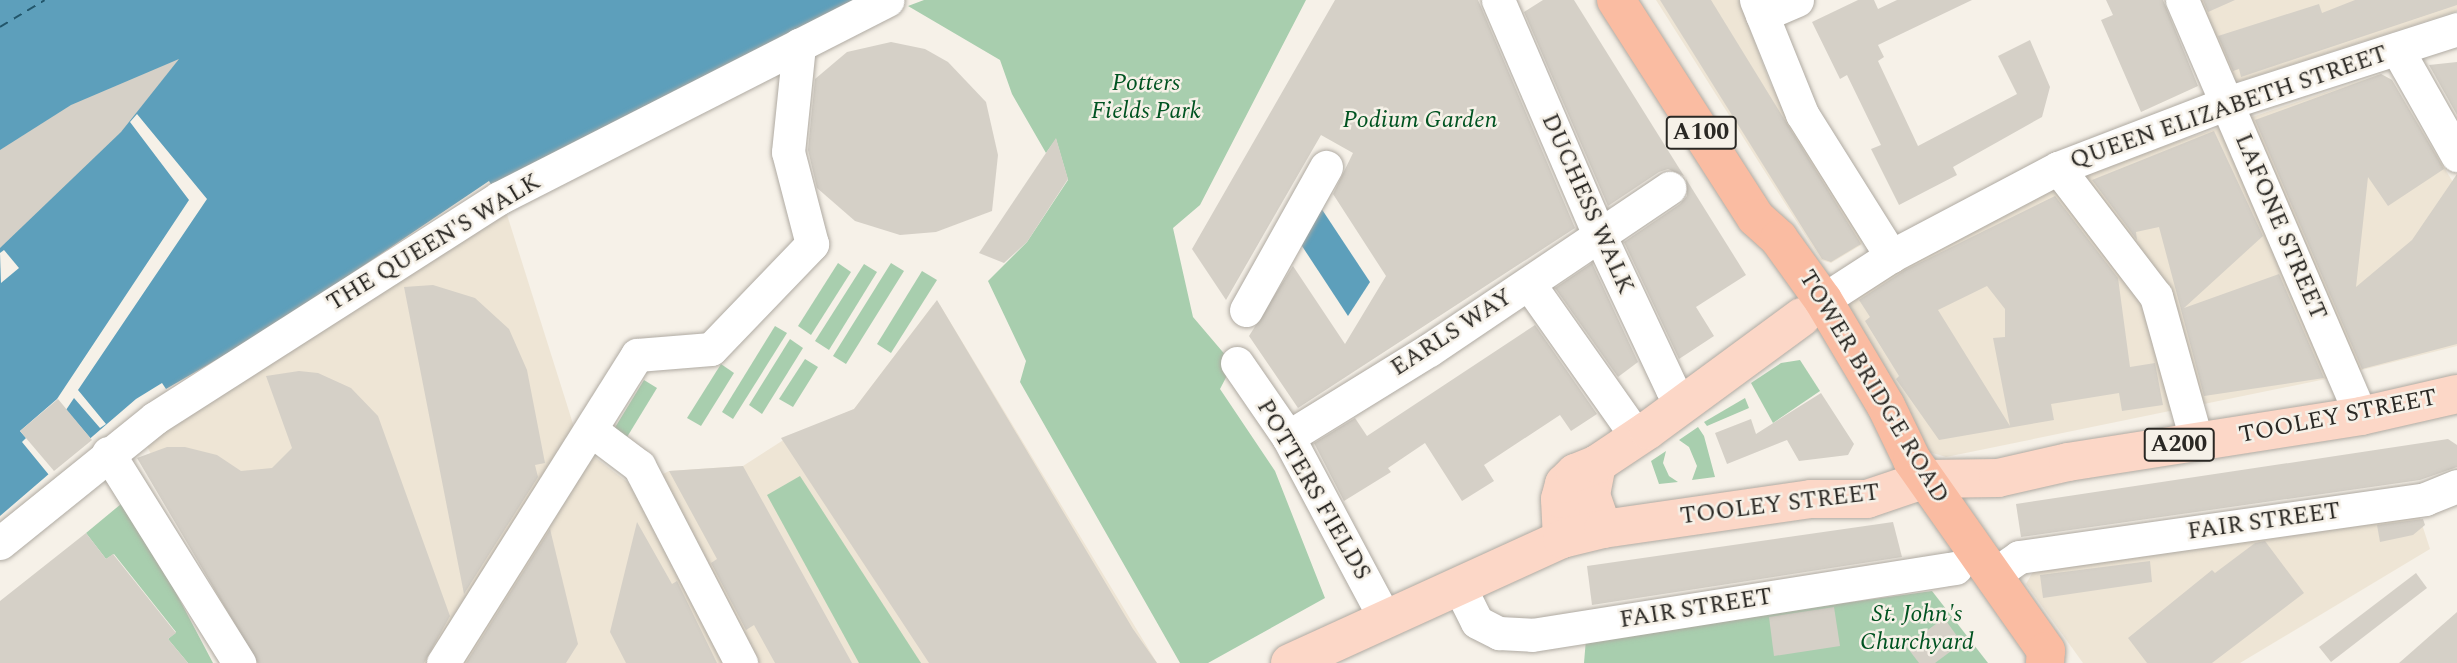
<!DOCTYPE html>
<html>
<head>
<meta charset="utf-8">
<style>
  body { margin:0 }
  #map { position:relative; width:2457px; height:663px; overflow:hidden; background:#f6f1e8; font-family:Spectral,serif }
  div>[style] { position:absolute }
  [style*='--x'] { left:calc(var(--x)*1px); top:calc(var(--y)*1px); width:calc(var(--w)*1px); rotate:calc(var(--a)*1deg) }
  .built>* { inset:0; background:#eee5d5 }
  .green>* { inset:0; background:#a8ceae }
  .water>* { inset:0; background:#5d9fbb }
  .pier>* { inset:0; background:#f6f1e8 }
  .ferry>* { height:2px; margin-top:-1px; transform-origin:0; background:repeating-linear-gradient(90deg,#22566b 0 9px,transparent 0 16px) }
  .building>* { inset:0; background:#d5d0c7 }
  .roads { filter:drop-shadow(0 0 2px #afaaa2) drop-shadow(0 0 2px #afaaa2) }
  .minor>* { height:33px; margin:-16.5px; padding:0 16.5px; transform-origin:16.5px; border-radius:16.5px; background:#fff }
  .major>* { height:38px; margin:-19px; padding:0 19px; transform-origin:19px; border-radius:19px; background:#fcd7c7 }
  .highway>* { height:38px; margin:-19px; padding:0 19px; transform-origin:19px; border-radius:19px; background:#fabca2 }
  span { translate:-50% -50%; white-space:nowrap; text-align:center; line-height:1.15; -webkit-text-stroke:5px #f6f1e8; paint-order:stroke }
  .shield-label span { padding:2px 5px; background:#f6f1e8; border:2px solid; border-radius:5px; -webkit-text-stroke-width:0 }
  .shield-label { font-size:23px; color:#2a2824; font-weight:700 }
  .park-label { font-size:24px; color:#005321; font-style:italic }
  .street-label { font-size:24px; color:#2a2824 }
</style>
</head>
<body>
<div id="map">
  <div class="built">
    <div style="clip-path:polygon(1656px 0,1739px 0,1770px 83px,1864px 237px,1861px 245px,1831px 263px,1821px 260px)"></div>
    <div style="clip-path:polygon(2199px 0,2457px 0,2457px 11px,2234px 83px)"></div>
    <div style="clip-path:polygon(2381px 74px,2392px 80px,2457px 189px,2457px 346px,2326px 379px,1946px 457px,1926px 451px,1842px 313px,1849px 292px,2048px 185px)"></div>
    <div style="clip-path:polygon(503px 202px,580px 446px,635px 488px,669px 471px,743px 466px,785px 439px,854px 409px,933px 305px,940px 305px,1157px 663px,248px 663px,142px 435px)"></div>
    <div style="clip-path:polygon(2417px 509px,2430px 549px,2240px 663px,2083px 663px,2026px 584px,2034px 570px)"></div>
  </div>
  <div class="green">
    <div style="clip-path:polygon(924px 0,1306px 0,1200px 205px,1173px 228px,1193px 317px,1233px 364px,1220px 389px,1275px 471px,1325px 598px,1208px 663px,1180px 663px,1020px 382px,1026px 361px,988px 281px,1027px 242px,1068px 180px,1056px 139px,1046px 153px,1012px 94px,1000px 60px,908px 6px)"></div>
    <div style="clip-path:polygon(838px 263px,851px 272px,811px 335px,798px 326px)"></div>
    <div style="clip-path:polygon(891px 263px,904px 271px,846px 364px,833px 356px)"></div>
    <div style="clip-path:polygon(864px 264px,877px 272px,829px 350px,815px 341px)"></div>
    <div style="clip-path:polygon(922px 271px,937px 280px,891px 353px,877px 344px)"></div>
    <div style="clip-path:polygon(775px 326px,787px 333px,733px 419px,722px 412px)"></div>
    <div style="clip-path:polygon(790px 339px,803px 348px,762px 414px,749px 405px)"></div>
    <div style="clip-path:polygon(805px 359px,818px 367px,793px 407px,779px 399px)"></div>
    <div style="clip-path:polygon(1800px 360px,1820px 391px,1773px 423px,1751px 383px,1781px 363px)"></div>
    <div style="clip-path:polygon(721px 364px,734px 373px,701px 426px,687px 418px)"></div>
    <div style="clip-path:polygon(644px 380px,657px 388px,624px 442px,611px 434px)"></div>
    <div style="clip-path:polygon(1745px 398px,1749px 408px,1707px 426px,1704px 422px)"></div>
    <div style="clip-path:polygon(1698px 427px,1704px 436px,1715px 477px,1692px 480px,1697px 466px,1689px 447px,1679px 440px)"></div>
    <div style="clip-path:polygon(1666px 451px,1663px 463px,1669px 476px,1678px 482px,1659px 484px,1651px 461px)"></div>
    <div style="clip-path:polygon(800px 476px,921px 663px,859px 663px,767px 495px)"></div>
    <div style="clip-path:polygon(121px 504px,147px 538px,213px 663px,188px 663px,168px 639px,176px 632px,114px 554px,106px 559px,86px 533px)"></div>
    <div style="clip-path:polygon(1932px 591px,1988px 663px,1584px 663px,1586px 639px)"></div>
  </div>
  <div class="water">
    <div style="clip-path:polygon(0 0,857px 0,492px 186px,489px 181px,271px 328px,166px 389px,162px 383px,136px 399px,0 516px)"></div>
    <div style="clip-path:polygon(1321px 208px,1370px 282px,1348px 316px,1300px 243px)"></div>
  </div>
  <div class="pier">
    <div style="clip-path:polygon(137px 114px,207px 199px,78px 390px,106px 424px,100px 428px,74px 398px,66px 410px,92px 440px,49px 475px,22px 442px,26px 438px,20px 431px,57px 399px,189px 200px,130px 122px)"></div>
    <div style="clip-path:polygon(4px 250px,19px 268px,1px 283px,0 253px)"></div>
  </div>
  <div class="ferry">
    <div style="--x:0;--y:27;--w:52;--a:-31"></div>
  </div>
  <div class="building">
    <div style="clip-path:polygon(1335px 0,1478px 0,1575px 228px,1298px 408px,1249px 336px,1293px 266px,1345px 344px,1386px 276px,1333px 194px,1353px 153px,1321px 135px,1226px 300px,1192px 249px)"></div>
    <div style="clip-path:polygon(1543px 0,1574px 0,1684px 176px,1668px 169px,1659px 172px,1608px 206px,1524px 12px)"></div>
    <div style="clip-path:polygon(1660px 0,1711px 0,1861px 244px,1831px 262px,1822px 259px)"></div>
    <div style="clip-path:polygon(1858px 0,1874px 0,1878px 9px,1897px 0,1972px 0,1878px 45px,1884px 57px,1878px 61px,1918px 146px,2017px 94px,1998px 56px,2030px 40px,2050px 87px,2042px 117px,1953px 167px,1957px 175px,1899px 205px,1871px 149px,1881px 145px,1847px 75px,1840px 79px,1812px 22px)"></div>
    <div style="clip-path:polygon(2106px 0,2163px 0,2198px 86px,2141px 112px,2101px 20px,2113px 15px)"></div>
    <div style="clip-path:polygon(2203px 0,2235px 0,2208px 12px)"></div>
    <div style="clip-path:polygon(2355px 0,2457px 0,2457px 5px,2241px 77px,2239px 69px,2233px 71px,2218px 36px,2319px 4px,2322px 13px)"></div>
    <div style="clip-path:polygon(891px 42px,925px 49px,948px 62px,986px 102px,998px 155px,992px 211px,936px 232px,900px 235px,855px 221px,817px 188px,808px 150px,815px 79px,847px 52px)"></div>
    <div style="clip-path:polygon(179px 59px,121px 132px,0 248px,0 150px,71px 105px)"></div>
    <div style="clip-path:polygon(2457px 62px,2457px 115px,2429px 65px)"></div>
    <div style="clip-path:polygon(2381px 74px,2392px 80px,2444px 169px,2388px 206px,2368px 177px,2356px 287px,2412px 240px,2457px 174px,2457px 344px,2362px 369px,2255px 120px)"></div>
    <div style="clip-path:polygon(2214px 131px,2263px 236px,2184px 308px,2279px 274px,2324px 378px,2204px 396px,2159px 227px,2136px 232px,2137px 240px,2092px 180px)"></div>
    <div style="clip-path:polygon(1056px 138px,1068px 179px,1027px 242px,1004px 263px,979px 253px)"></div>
    <div style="clip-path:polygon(1686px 179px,1746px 275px,1696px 307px,1714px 336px,1679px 359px,1624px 242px,1680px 204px,1687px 196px)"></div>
    <div style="clip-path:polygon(evenodd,2055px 196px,2118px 278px,2130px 367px,2155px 363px,2163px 405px,2122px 411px,2119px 393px,2051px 404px,2054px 420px,1939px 440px,1896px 379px,1899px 376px,1865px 321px,1870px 317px,1859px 300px,1905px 270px,2055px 196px,1987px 286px,2005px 309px,2005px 337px,1993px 338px,2010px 426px,1938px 310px,1987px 286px)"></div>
    <div style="clip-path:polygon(1592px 263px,1638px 362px,1618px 377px,1555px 288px)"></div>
    <div style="clip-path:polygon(433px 285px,475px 298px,509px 329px,527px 370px,545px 463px,535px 465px,538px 477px,464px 594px,404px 287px)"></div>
    <div style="clip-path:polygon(937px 300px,1133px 629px,1157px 663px,929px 663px,781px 438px,854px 409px)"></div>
    <div style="clip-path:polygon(1535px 325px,1597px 414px,1571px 431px,1560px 415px,1484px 465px,1494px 481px,1462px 501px,1425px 443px,1388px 468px,1391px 472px,1344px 501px,1314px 443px,1355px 418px,1367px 436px)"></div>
    <div style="clip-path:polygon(299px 371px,318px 373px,351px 388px,378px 416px,450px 616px,424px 663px,258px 663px,137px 458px,167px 447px,185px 447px,217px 455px,241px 471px,272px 468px,292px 448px,266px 376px)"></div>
    <div style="clip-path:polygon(1821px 393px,1854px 444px,1848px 455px,1799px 461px,1787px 440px,1727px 464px,1715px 433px,1751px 419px,1756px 434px)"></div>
    <div style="clip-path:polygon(58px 399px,92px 440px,54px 471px,20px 431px)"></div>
    <div style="clip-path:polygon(2448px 439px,2457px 445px,2457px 467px,2420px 480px,2021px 537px,2016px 504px)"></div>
    <div style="clip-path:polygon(743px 466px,852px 663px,775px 663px,754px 625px,746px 630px,711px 563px,717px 559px,669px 471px)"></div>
    <div style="clip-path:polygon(2423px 519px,2425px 525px,2413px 535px,2380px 542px,2377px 525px)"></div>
    <div style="clip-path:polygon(637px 522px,672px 584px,677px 581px,717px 663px,626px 663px,610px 632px)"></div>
    <div style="clip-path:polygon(1893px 522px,1902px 557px,1592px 605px,1587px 566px)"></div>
    <div style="clip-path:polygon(550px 529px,578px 644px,566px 663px,466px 663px)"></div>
    <div style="clip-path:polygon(86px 533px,106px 559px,113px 554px,176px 633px,168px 639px,188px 663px,0 663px,0 601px)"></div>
    <div style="clip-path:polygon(2265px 541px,2304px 593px,2212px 663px,2147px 663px,2128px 638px,2212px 570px,2215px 573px,2255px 543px)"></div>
    <div style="clip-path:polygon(2150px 561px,2152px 582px,2043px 598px,2040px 575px)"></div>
    <div style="clip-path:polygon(2416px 573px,2427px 588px,2331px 662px,2319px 647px)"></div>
    <div style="clip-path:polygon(1834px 607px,1840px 646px,1774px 656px,1769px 617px)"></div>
    <div style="clip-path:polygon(2457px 612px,2457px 663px,2399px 663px)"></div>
    <div style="clip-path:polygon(1944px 618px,1962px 643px,1935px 663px,1919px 663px,1906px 646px)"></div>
  </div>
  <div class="roads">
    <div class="minor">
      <div style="--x:1498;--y:0;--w:255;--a:66.7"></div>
      <div style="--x:1599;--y:234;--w:171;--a:64.8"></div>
      <div style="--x:1672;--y:389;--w:19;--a:55"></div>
      <div style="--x:1756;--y:0;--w:123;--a:68"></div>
      <div style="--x:1802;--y:114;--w:168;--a:57.9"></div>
      <div style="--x:2182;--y:0;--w:453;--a:66.7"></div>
      <div style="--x:1762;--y:15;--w:38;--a:-23"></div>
      <div style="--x:2397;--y:49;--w:122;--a:60.5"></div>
      <div style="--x:2058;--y:168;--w:161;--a:52.6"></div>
      <div style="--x:2156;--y:296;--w:153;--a:74.4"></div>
      <div style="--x:1529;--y:284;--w:187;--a:54.8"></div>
      <div style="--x:1823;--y:300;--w:81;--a:-32.9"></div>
      <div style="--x:1891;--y:256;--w:189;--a:-27.8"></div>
      <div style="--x:2058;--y:168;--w:181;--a:-21"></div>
      <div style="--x:2227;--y:103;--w:242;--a:-17.8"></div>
      <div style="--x:1246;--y:310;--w:164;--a:-60.8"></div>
      <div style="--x:1237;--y:363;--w:90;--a:55.4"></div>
      <div style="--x:1288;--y:437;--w:206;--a:61.9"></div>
      <div style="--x:591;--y:430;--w:60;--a:36.9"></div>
      <div style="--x:639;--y:466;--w:222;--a:62.6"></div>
      <div style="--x:1288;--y:437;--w:166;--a:-31.7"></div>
      <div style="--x:1429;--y:350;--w:290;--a:-34"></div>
      <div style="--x:108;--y:453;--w:248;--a:58"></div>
      <div style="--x:0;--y:543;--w:199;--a:-38.9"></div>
      <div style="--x:155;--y:418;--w:408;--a:-32.6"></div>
      <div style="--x:499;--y:198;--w:436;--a:-27"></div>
      <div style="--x:1992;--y:576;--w:33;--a:-35"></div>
      <div style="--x:2019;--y:557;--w:410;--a:-8.1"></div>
      <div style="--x:2425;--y:499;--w:35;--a:-22"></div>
      <div style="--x:1459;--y:586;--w:40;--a:63.4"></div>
      <div style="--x:1477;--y:622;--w:25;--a:27"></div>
      <div style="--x:1499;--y:633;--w:33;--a:3"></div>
      <div style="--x:1532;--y:635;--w:429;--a:-9"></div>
      <div style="--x:443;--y:663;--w:364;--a:-57.8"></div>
      <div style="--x:637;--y:355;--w:74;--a:-4.6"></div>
      <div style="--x:711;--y:349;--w:146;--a:-46.1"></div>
      <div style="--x:812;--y:244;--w:95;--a:-104.6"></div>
      <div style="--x:788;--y:152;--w:108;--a:-84.1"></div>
    </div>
    <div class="major">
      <div style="--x:1597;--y:464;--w:32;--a:101"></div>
      <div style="--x:1591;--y:495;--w:36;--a:71"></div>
      <div style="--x:1562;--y:539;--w:40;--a:-92.9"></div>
      <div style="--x:1560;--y:499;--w:16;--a:-75"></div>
      <div style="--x:1564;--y:484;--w:16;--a:-45"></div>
      <div style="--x:1575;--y:473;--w:24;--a:-22"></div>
      <div style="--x:1597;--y:464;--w:61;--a:-33.7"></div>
      <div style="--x:1648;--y:430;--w:191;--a:-36.3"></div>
      <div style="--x:1290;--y:663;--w:299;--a:-24.5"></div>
      <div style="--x:1562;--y:539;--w:42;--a:-13.7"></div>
      <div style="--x:1603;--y:529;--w:210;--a:-8.2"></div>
      <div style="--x:1811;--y:499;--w:56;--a:0"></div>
      <div style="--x:1867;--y:499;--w:62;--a:-18.7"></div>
      <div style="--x:1926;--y:479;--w:72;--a:-0.8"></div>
      <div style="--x:1998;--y:478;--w:72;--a:-12.9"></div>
      <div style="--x:2068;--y:462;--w:297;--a:-8.9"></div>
      <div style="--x:2361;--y:416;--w:98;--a:-12.9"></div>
    </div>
    <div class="highway">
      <div style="--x:1616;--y:0;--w:259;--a:57.3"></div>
      <div style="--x:1756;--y:218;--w:31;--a:42"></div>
      <div style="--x:1779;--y:239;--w:75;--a:54.2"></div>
      <div style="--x:1823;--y:300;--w:123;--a:59.3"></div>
      <div style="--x:1886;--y:406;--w:60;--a:64.3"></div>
      <div style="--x:1912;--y:460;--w:233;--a:54.9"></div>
      <div style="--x:2046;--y:651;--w:12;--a:95"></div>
    </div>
  </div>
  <div class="shield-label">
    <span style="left:1701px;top:133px">A100</span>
    <span style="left:2179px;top:445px">A200</span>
  </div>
  <div class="park-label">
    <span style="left:1146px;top:98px">Potters<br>Fields Park</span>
    <span style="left:1420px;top:121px">Podium Garden</span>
    <span style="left:1917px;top:629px">St. John's<br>Churchyard</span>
  </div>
  <div class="street-label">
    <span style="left:2229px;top:108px;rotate:-19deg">QUEEN ELIZABETH STREET</span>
    <span style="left:1587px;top:204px;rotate:66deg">DUCHESS WALK</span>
    <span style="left:2280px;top:227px;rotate:67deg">LAFONE STREET</span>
    <span style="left:434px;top:243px;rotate:-31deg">THE QUEEN'S WALK</span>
    <span style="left:1452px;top:333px;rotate:-33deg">EARLS WAY</span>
    <span style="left:1873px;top:387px;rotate:59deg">TOWER BRIDGE ROAD</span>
    <span style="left:2338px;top:417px;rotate:-11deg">TOOLEY STREET</span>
    <span style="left:1313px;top:490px;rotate:60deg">POTTERS FIELDS</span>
    <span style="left:1780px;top:505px;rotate:-7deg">TOOLEY STREET</span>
    <span style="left:2264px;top:522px;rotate:-8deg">FAIR STREET</span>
    <span style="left:1696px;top:609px;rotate:-9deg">FAIR STREET</span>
  </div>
</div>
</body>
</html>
